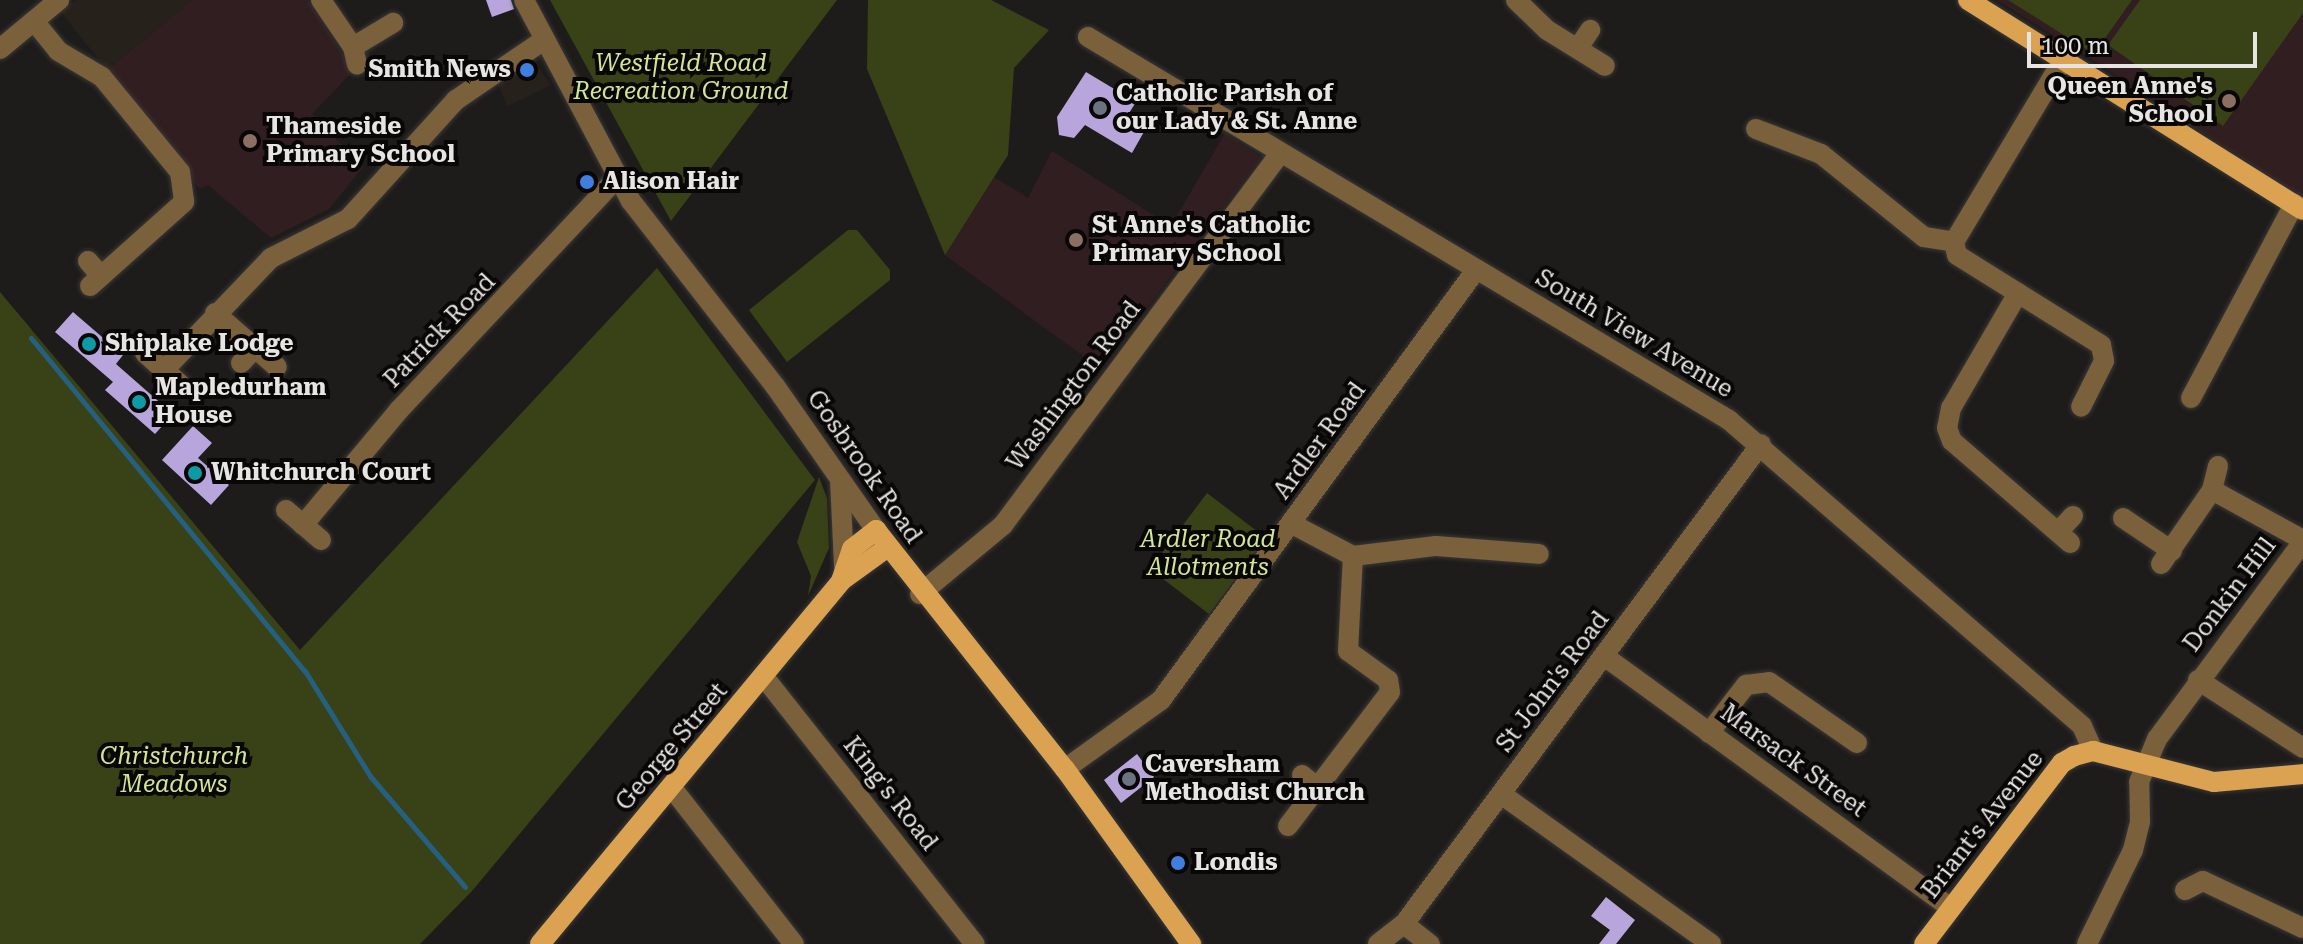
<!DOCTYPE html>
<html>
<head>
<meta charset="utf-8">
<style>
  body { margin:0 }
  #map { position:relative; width:2303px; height:944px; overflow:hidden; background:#1e1c1b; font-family:"Roboto Serif",serif }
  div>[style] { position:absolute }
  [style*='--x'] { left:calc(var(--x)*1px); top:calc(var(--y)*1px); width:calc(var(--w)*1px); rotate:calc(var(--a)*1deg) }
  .built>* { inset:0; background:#27211b }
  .education>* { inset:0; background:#311e20 }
  .green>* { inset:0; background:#394117 }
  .stream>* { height:5px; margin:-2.5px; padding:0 2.5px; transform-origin:2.5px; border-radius:2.5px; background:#266080 }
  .building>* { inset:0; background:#b8a5db }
  .roads { filter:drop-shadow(0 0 2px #3a3837) drop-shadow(0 0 2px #3a3837) }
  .minor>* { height:20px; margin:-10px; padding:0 10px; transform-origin:10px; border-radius:10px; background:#7a603b }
  .major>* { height:20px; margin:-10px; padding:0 10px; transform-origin:10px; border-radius:10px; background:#dba351 }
  .dots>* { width:22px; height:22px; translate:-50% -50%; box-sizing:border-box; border:4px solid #080706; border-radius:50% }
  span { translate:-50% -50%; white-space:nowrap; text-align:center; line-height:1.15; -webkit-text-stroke:8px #080706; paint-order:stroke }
  .park-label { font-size:24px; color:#d3e692; font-style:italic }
  .poi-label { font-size:24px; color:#e6e5e4; font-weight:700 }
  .right { translate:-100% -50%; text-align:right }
  .left { translate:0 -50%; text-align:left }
  .street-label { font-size:24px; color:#e6e5e4 }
  .scale { position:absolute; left:2027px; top:32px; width:230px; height:36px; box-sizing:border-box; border:4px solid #e6e5e4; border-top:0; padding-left:10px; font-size:24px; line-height:28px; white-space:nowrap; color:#e6e5e4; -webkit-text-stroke:6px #080706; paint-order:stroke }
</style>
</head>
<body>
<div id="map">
  <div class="built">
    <div style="clip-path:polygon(76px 0,192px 0,107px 70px,61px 12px)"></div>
    <div style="clip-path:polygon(530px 56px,551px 85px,508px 106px,493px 75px)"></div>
  </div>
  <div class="education">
    <div style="clip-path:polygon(192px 0,308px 0,353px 71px,312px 114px,363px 167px,329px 209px,271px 238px,208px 185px,200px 189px,107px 70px)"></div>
    <div style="clip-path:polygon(1997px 0,2303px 0,2303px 198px,2091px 59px)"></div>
    <div style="clip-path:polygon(1225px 133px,1261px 157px,1101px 369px,945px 255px,994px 177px,1028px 198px,1052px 151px,1171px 226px)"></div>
  </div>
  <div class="green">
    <div style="clip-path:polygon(550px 0,837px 0,671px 221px)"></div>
    <div style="clip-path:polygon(868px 0,991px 0,1049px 30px,1014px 68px,1008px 155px,945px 255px,867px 69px)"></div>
    <div style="clip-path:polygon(2008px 0,2132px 0,2094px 54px)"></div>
    <div style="clip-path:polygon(2140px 0,2303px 0,2303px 13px,2223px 126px,2108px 45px)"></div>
    <div style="clip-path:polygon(848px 230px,857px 230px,890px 270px,890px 280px,787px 362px,749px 310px)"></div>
    <div style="clip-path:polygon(657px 268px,815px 480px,472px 891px,420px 944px,0 944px,0 292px,300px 650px)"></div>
    <div style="clip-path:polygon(819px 477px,827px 498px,829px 548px,808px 596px,811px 576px,797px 542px)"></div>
    <div style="clip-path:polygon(1207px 493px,1266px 538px,1209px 614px,1150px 569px)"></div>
  </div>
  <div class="stream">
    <div style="--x:31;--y:338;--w:431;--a:50.6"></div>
    <div style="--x:305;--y:671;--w:123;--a:58.2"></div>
    <div style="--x:370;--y:776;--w:146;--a:49.4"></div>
  </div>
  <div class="building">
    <div style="clip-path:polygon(486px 0,511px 0,514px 9px,492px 17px)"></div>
    <div style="clip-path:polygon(1086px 72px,1136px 102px,1126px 118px,1145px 130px,1132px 153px,1085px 125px,1074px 138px,1059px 135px,1057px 117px)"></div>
    <div style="clip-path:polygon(73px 312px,123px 355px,116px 364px,173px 414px,155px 434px,105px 390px,113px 382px,55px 332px)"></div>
    <div style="clip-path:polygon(193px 426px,212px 443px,198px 458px,229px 485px,211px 505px,162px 460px)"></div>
    <div style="clip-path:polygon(1137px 754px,1154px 777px,1121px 803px,1104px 780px)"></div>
    <div style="clip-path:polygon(1606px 897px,1635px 920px,1616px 944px,1599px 944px,1610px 930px,1591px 916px)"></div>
  </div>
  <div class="roads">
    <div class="minor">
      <div style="--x:321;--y:0;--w:57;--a:55.8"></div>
      <div style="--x:353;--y:47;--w:18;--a:77"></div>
      <div style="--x:524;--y:0;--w:228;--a:62"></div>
      <div style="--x:631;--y:201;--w:234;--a:52.1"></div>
      <div style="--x:775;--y:386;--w:176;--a:55"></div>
      <div style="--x:1516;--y:0;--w:43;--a:44.1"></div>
      <div style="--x:1547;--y:30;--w:68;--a:31.8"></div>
      <div style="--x:34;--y:21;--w:38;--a:51"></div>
      <div style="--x:58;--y:51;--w:51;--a:30.6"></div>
      <div style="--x:102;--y:77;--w:123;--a:50.6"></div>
      <div style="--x:180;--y:172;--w:30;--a:82"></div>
      <div style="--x:184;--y:202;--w:126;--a:138.2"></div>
      <div style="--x:1088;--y:37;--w:747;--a:30.86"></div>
      <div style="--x:1729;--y:420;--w:467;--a:40.9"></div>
      <div style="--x:2082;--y:726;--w:27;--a:66"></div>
      <div style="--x:353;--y:47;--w:47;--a:-31"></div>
      <div style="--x:1578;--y:48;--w:22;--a:-56"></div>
      <div style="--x:0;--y:49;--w:77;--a:-39.7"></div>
      <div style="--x:2063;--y:60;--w:212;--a:120.9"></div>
      <div style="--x:1954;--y:242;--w:13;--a:77"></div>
      <div style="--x:1957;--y:255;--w:170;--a:32"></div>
      <div style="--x:2101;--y:345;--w:16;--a:79"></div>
      <div style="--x:2104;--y:361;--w:51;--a:116.6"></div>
      <div style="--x:1756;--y:129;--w:70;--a:21"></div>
      <div style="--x:1821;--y:154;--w:132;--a:38.9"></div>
      <div style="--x:1924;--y:237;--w:30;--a:9"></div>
      <div style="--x:88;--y:261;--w:20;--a:49"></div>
      <div style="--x:2018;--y:293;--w:133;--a:120.2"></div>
      <div style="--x:1951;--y:408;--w:20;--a:101"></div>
      <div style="--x:1947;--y:428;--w:14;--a:69"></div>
      <div style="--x:1952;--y:441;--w:156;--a:40.8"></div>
      <div style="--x:215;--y:313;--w:82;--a:41.1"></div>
      <div style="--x:145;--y:353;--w:25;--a:42"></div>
      <div style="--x:241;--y:363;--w:21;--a:-47"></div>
      <div style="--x:182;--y:386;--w:24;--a:-138"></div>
      <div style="--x:164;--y:370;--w:155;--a:-46.3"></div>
      <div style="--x:271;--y:258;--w:86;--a:-26.9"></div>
      <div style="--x:348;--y:219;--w:161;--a:-47.8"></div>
      <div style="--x:456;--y:100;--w:107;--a:-34.3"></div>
      <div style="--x:2191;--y:398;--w:220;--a:-62"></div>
      <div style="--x:2218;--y:466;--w:25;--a:104"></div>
      <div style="--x:2212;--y:490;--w:104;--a:28.8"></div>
      <div style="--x:840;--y:480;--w:86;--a:87.3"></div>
      <div style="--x:286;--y:510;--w:46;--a:40.6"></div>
      <div style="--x:2123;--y:518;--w:59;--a:34"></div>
      <div style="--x:1292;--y:524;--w:69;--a:27.7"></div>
      <div style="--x:1353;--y:556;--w:84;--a:-6.9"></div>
      <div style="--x:1436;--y:546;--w:103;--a:4.4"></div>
      <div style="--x:303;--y:525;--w:150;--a:-50.1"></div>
      <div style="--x:399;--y:410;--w:320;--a:-46.8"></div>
      <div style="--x:2058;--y:532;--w:22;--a:-47"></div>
      <div style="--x:2161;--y:564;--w:90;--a:-55.4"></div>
      <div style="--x:920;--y:594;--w:108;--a:-39.7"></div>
      <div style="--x:1003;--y:525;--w:464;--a:-53.3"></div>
      <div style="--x:1604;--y:656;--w:429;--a:36"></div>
      <div style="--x:764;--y:677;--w:340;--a:51.7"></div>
      <div style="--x:2198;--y:680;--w:125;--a:32.9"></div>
      <div style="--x:1709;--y:733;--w:61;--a:-52.4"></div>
      <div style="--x:1746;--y:685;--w:23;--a:-7"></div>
      <div style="--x:1769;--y:682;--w:107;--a:34.7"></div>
      <div style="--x:1065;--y:769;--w:118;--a:-35.7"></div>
      <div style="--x:1161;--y:700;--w:533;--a:-53.78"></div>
      <div style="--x:1302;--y:775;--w:22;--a:39"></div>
      <div style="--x:672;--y:788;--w:198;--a:52"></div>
      <div style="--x:1501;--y:794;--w:258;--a:35.5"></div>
      <div style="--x:1288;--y:826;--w:168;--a:-52.7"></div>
      <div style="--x:1390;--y:692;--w:12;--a:-99"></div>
      <div style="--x:1388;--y:680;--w:49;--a:-144.1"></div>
      <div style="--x:1348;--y:651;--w:95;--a:-87"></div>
      <div style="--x:2185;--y:890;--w:20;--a:-27"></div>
      <div style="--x:2203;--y:881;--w:110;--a:25.2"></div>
      <div style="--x:1404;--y:924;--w:33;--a:38"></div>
      <div style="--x:1378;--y:944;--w:33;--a:-38"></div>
      <div style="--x:1404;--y:924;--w:598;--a:-53.36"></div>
      <div style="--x:2087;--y:944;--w:105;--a:-63.9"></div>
      <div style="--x:2133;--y:850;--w:30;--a:-76"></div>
      <div style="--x:2140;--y:821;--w:39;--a:-91"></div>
      <div style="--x:2139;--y:782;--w:47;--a:-67.3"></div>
      <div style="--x:2157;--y:739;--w:245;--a:-53.5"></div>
    </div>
    <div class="major">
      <div style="--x:1968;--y:0;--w:395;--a:32.1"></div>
      <div style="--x:841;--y:581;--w:34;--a:-71"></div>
      <div style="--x:852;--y:549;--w:31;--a:-38"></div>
      <div style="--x:876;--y:530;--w:305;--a:51.7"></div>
      <div style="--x:1065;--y:769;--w:216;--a:54.2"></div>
      <div style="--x:540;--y:944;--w:472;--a:-50.3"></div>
      <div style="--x:841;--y:581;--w:58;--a:-35.9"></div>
      <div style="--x:1924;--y:944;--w:228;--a:-52.7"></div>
      <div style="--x:2062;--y:763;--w:14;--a:-30"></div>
      <div style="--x:2074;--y:756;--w:20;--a:-15"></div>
      <div style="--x:2093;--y:751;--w:125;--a:14.4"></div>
      <div style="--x:2214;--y:782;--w:89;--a:-5.1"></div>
    </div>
  </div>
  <div class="dots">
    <div style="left:527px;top:70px;background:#3f7fe0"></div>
    <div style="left:2229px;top:101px;background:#8d6e63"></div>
    <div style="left:1100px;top:108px;background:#6b7280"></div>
    <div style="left:250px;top:141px;background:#8d6e63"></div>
    <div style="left:587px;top:182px;background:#3f7fe0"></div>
    <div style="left:1076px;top:240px;background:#8d6e63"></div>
    <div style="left:89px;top:344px;background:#0f9aa8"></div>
    <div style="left:139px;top:402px;background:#0f9aa8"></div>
    <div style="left:195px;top:473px;background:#0f9aa8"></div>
    <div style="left:1129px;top:779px;background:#6b7280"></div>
    <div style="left:1178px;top:863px;background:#3f7fe0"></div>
  </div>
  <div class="park-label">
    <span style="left:681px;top:78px">Westfield Road<br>Recreation Ground</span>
    <span style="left:1208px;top:554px">Ardler Road<br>Allotments</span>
    <span style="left:174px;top:771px">Christchurch<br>Meadows</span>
  </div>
  <div class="poi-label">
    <span class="right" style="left:511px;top:70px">Smith News</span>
    <span class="right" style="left:2213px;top:101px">Queen Anne's<br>School</span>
    <span class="left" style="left:1116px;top:108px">Catholic Parish of<br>our Lady &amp; St. Anne</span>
    <span class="left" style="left:266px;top:141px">Thameside<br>Primary School</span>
    <span class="left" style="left:603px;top:182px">Alison Hair</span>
    <span class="left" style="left:1092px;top:240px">St Anne's Catholic<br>Primary School</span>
    <span class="left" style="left:105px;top:344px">Shiplake Lodge</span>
    <span class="left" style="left:155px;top:402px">Mapledurham<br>House</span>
    <span class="left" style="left:211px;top:473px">Whitchurch Court</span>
    <span class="left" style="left:1145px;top:779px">Caversham<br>Methodist Church</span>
    <span class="left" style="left:1194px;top:863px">Londis</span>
  </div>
  <div class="street-label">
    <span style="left:440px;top:331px;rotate:-46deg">Patrick Road</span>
    <span style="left:1634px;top:334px;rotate:31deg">South View Avenue</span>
    <span style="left:1074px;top:386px;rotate:-53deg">Washington Road</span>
    <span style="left:1320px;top:441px;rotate:-54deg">Ardler Road</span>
    <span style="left:864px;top:467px;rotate:55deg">Gosbrook Road</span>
    <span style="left:2230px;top:595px;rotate:-53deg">Donkin Hill</span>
    <span style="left:1553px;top:682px;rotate:-53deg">St John's Road</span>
    <span style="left:672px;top:747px;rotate:-50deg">George Street</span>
    <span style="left:1793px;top:761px;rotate:36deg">Marsack Street</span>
    <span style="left:890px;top:794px;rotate:52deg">King's Road</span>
    <span style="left:1983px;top:825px;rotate:-52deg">Briant's Avenue</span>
  </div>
  <div class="scale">100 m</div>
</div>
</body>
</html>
